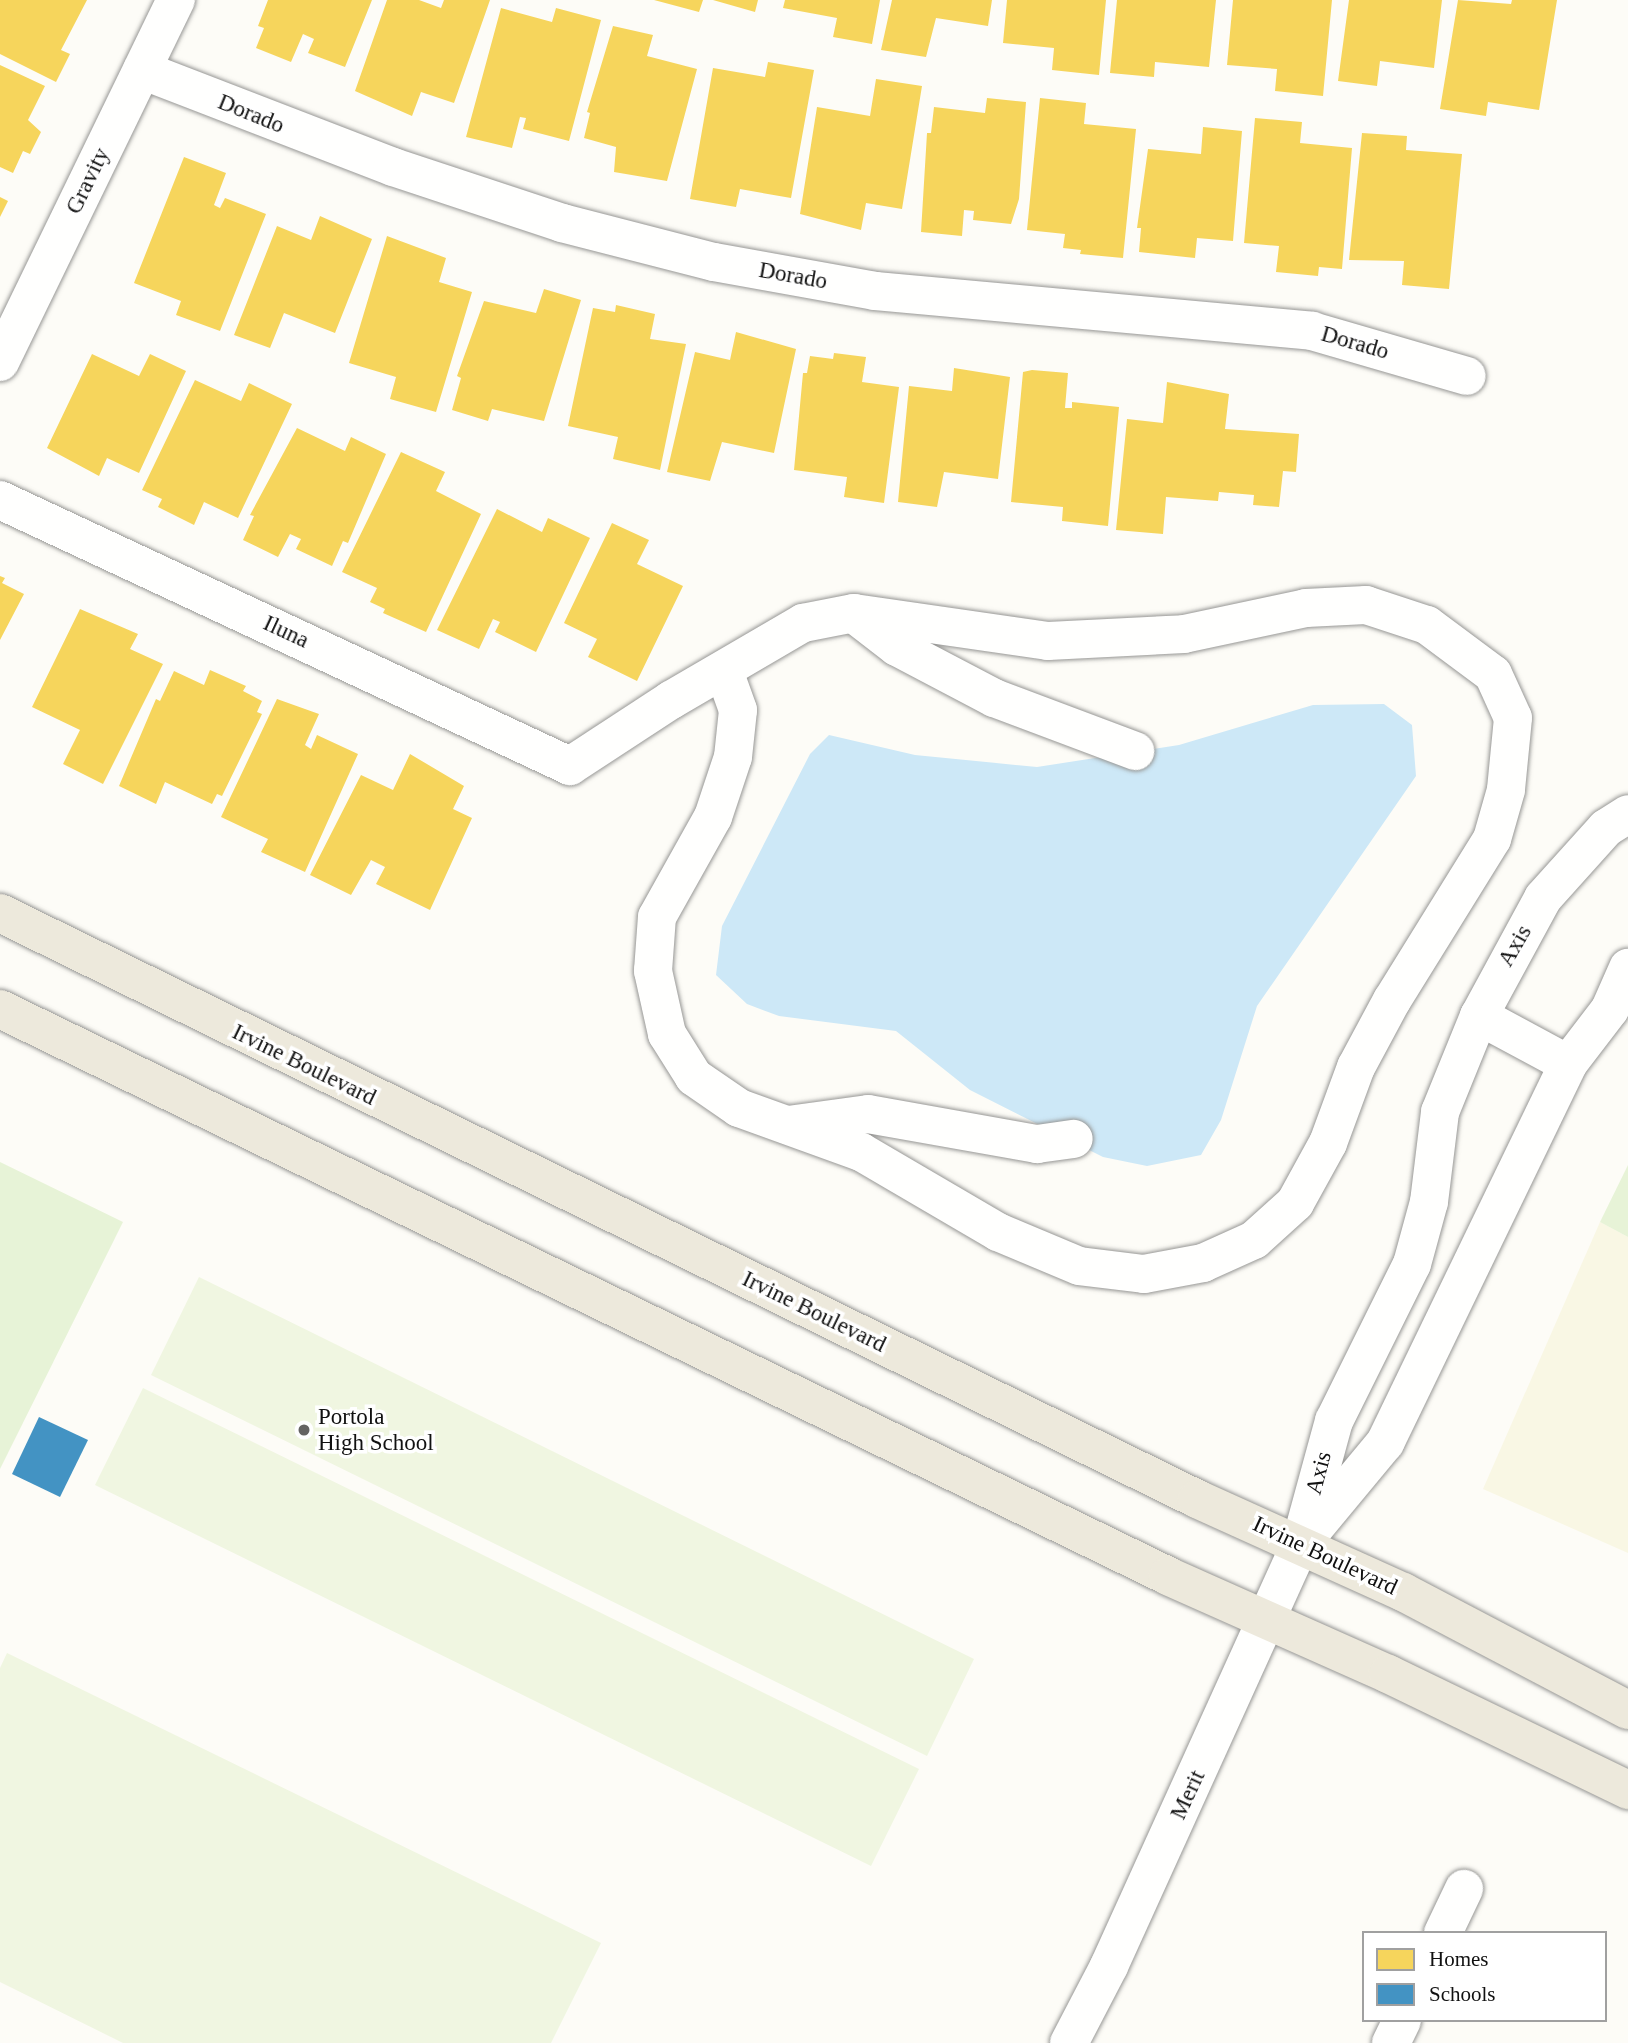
<!DOCTYPE html>
<html>
<head>
<meta charset="utf-8">
<style>
  body { margin:0 }
  #map { position:relative; width:1628px; height:2043px; overflow:hidden; background:#fdfcf7; font-family:Georgia,serif }
  div>[style] { position:absolute }
  [style*='--x'] { left:calc(var(--x)*1px); top:calc(var(--y)*1px); width:calc(var(--w)*1px); rotate:calc(var(--a)*1deg) }
  .farmland>* { inset:0; background:#f9f7e4 }
  .green>* { inset:0; background:#e7f3d7 }
  .pitch>* { inset:0; background:#f0f6e1 }
  .water>* { inset:0; background:#cde8f7 }
  .homes>* { inset:0; background:#f6d55c }
  .schools>* { inset:0; background:#4393c3 }
  .roads { filter:drop-shadow(0 0 2px #979795) drop-shadow(0 0 2px #979795) }
  .minor>* { height:38px; margin:-19px; padding:0 19px; transform-origin:19px; border-radius:19px; background:#fffffe }
  .major>* { height:38px; margin:-19px; padding:0 19px; transform-origin:19px; border-radius:19px; background:#ede9dc }
  .dots>* { width:19px; height:19px; translate:-50% -50%; box-sizing:border-box; border:4px solid #fff; border-radius:50% }
  span { translate:-50% -50%; white-space:nowrap; text-align:center; line-height:1.15; -webkit-text-stroke:7px #fff; paint-order:stroke }
  .street-label { font-size:23px; color:#111 }
  .poi-label { font-size:23px; color:#111 }
  .left { translate:0 -50%; text-align:left }
  .legend { position:absolute; left:1362px; top:1931px; width:245px; height:91px; box-sizing:border-box; background:#fff; border:2px solid #a0a0a0; margin:0; padding:9px 12px; list-style:none; font-size:21px; color:#111 }
  .legend li { display:flex; align-items:center; gap:14px; height:35px }
  .legend b { width:35px; border:2px solid #a0a0a0 }
</style>
</head>
<body>
<div id="map">
  <div class="farmland">
    <div style="clip-path:polygon(1600px 1222px,1628px 1237px,1628px 1553px,1483px 1489px)"></div>
  </div>
  <div class="green">
    <div style="clip-path:polygon(0 1162px,123px 1222px,0 1469px)"></div>
    <div style="clip-path:polygon(1628px 1165px,1628px 1237px,1600px 1222px)"></div>
  </div>
  <div class="pitch">
    <div style="clip-path:polygon(199px 1277px,974px 1659px,927px 1756px,151px 1375px)"></div>
    <div style="clip-path:polygon(143px 1388px,919px 1769px,871px 1866px,95px 1485px)"></div>
    <div style="clip-path:polygon(7px 1653px,601px 1943px,551px 2043px,123px 2043px,0 1982px,0 1668px)"></div>
  </div>
  <div class="water">
    <div style="clip-path:polygon(1384px 704px,1412px 725px,1416px 776px,1257px 1006px,1221px 1120px,1201px 1155px,1147px 1166px,1103px 1157px,970px 1090px,896px 1031px,779px 1016px,747px 1004px,716px 975px,722px 926px,810px 754px,829px 735px,915px 755px,1037px 767px,1179px 745px,1313px 705px)"></div>
  </div>
  <div class="homes">
    <div style="clip-path:polygon(0 0,87px 0,61px 50px,70px 54px,56px 82px,0 54px)"></div>
    <div style="clip-path:polygon(268px 0,372px 0,345px 67px,308px 53px,314px 39px,303px 34px,291px 62px,256px 48px,264px 28px,258px 26px)"></div>
    <div style="clip-path:polygon(387px 0,419px 0,441px 8px,444px 0,490px 0,454px 103px,421px 92px,412px 116px,355px 91px)"></div>
    <div style="clip-path:polygon(654px 0,703px 0,699px 12px)"></div>
    <div style="clip-path:polygon(713px 0,758px 0,755px 12px)"></div>
    <div style="clip-path:polygon(785px 0,880px 0,872px 44px,833px 37px,837px 18px,783px 8px)"></div>
    <div style="clip-path:polygon(892px 0,992px 0,988px 26px,936px 18px,926px 57px,881px 50px)"></div>
    <div style="clip-path:polygon(1007px 0,1106px 0,1099px 75px,1052px 70px,1054px 48px,1003px 43px)"></div>
    <div style="clip-path:polygon(1117px 0,1216px 0,1209px 67px,1155px 62px,1154px 77px,1110px 73px)"></div>
    <div style="clip-path:polygon(1233px 0,1332px 0,1323px 96px,1275px 91px,1277px 69px,1227px 65px)"></div>
    <div style="clip-path:polygon(1349px 0,1442px 0,1434px 68px,1380px 61px,1377px 86px,1338px 81px)"></div>
    <div style="clip-path:polygon(1458px 0,1511px 4px,1512px 0,1557px 0,1539px 110px,1488px 102px,1486px 116px,1440px 109px)"></div>
    <div style="clip-path:polygon(501px 8px,552px 22px,556px 8px,601px 20px,569px 141px,523px 129px,526px 118px,520px 117px,512px 148px,466px 137px)"></div>
    <div style="clip-path:polygon(613px 26px,653px 35px,647px 56px,697px 69px,667px 181px,614px 172px,616px 147px,584px 138px,590px 113px,587px 112px)"></div>
    <div style="clip-path:polygon(768px 62px,814px 70px,791px 198px,740px 189px,736px 207px,690px 199px,713px 68px,765px 77px)"></div>
    <div style="clip-path:polygon(0 65px,45px 86px,28px 120px,41px 132px,30px 154px,23px 151px,13px 173px,0 167px)"></div>
    <div style="clip-path:polygon(876px 79px,922px 86px,902px 209px,866px 203px,861px 230px,800px 214px,817px 107px,870px 116px)"></div>
    <div style="clip-path:polygon(987px 98px,1026px 102px,1019px 199px,1011px 224px,973px 220px,974px 211px,964px 210px,962px 236px,921px 232px,927px 133px,931px 133px,934px 107px,985px 113px)"></div>
    <div style="clip-path:polygon(1040px 98px,1086px 103px,1084px 124px,1136px 129px,1123px 258px,1080px 254px,1081px 250px,1063px 248px,1065px 234px,1027px 230px)"></div>
    <div style="clip-path:polygon(1255px 118px,1302px 122px,1300px 143px,1352px 148px,1342px 269px,1319px 267px,1318px 276px,1276px 272px,1279px 246px,1244px 243px)"></div>
    <div style="clip-path:polygon(1203px 127px,1242px 131px,1233px 241px,1197px 238px,1195px 258px,1139px 252px,1141px 228px,1137px 228px,1148px 149px,1201px 154px)"></div>
    <div style="clip-path:polygon(1362px 133px,1407px 136px,1406px 150px,1462px 154px,1449px 289px,1402px 285px,1404px 261px,1349px 260px)"></div>
    <div style="clip-path:polygon(184px 157px,226px 173px,214px 205px,220px 208px,225px 198px,266px 214px,220px 331px,176px 315px,181px 301px,134px 283px)"></div>
    <div style="clip-path:polygon(0 197px,8px 201px,0 217px)"></div>
    <div style="clip-path:polygon(320px 216px,372px 239px,335px 333px,284px 313px,270px 348px,234px 335px,277px 226px,311px 240px)"></div>
    <div style="clip-path:polygon(387px 236px,446px 258px,439px 282px,472px 292px,436px 412px,390px 399px,396px 377px,349px 363px)"></div>
    <div style="clip-path:polygon(544px 289px,581px 300px,544px 421px,492px 409px,488px 421px,452px 410px,461px 378px,457px 376px,484px 301px,536px 313px)"></div>
    <div style="clip-path:polygon(616px 305px,655px 314px,650px 339px,686px 344px,660px 470px,613px 459px,618px 437px,568px 426px,593px 308px,615px 312px)"></div>
    <div style="clip-path:polygon(736px 332px,796px 349px,774px 453px,722px 442px,710px 481px,667px 472px,695px 352px,730px 360px)"></div>
    <div style="clip-path:polygon(834px 353px,866px 357px,862px 382px,899px 387px,884px 503px,844px 497px,847px 477px,794px 470px,803px 373px,807px 373px,810px 356px,833px 359px)"></div>
    <div style="clip-path:polygon(92px 354px,139px 376px,150px 354px,186px 371px,139px 473px,107px 458px,99px 476px,47px 448px)"></div>
    <div style="clip-path:polygon(954px 368px,1010px 377px,998px 479px,944px 472px,937px 507px,898px 502px,909px 386px,952px 391px)"></div>
    <div style="clip-path:polygon(1032px 370px,1068px 373px,1065px 408px,1072px 408px,1072px 402px,1119px 407px,1108px 526px,1062px 521px,1063px 507px,1011px 502px,1023px 372px)"></div>
    <div style="clip-path:polygon(195px 380px,241px 401px,249px 383px,292px 404px,238px 518px,204px 502px,194px 525px,158px 507px,162px 499px,142px 490px)"></div>
    <div style="clip-path:polygon(1167px 382px,1229px 394px,1225px 429px,1299px 434px,1296px 472px,1283px 471px,1279px 507px,1253px 505px,1254px 495px,1219px 492px,1218px 501px,1166px 497px,1163px 534px,1116px 530px,1127px 419px,1163px 423px)"></div>
    <div style="clip-path:polygon(297px 428px,345px 451px,351px 437px,386px 454px,348px 543px,343px 541px,332px 566px,296px 549px,301px 539px,290px 534px,278px 557px,243px 540px,254px 516px,250px 515px)"></div>
    <div style="clip-path:polygon(401px 452px,445px 472px,436px 491px,481px 514px,426px 632px,383px 613px,385px 609px,370px 602px,377px 588px,342px 572px)"></div>
    <div style="clip-path:polygon(497px 509px,542px 532px,548px 518px,590px 538px,536px 652px,495px 632px,500px 622px,493px 619px,479px 649px,437px 630px)"></div>
    <div style="clip-path:polygon(612px 523px,649px 540px,637px 564px,683px 586px,637px 681px,588px 657px,597px 639px,564px 623px)"></div>
    <div style="clip-path:polygon(0 576px,5px 578px,2px 583px,24px 594px,0 640px)"></div>
    <div style="clip-path:polygon(80px 609px,138px 634px,130px 649px,163px 664px,103px 784px,63px 764px,80px 730px,32px 707px)"></div>
    <div style="clip-path:polygon(210px 670px,246px 686px,243px 691px,262px 701px,257px 712px,262px 714px,222px 796px,217px 794px,212px 804px,165px 782px,156px 804px,119px 786px,156px 699px,160px 701px,174px 671px,204px 685px)"></div>
    <div style="clip-path:polygon(277px 699px,319px 714px,305px 745px,311px 749px,317px 735px,358px 754px,305px 872px,261px 852px,268px 839px,221px 817px)"></div>
    <div style="clip-path:polygon(410px 754px,464px 786px,453px 809px,472px 818px,430px 910px,376px 884px,385px 867px,371px 860px,351px 895px,310px 875px,361px 775px,393px 790px)"></div>
  </div>
  <div class="schools">
    <div style="clip-path:polygon(39px 1417px,88px 1440px,60px 1497px,12px 1474px)"></div>
  </div>
  <div class="roads">
    <div class="minor">
      <div style="--x:142;--y:70;--w:269;--a:21.1"></div>
      <div style="--x:393;--y:167;--w:178;--a:18.3"></div>
      <div style="--x:562;--y:223;--w:157;--a:14.4"></div>
      <div style="--x:714;--y:262;--w:164;--a:10.2"></div>
      <div style="--x:875;--y:291;--w:439;--a:5.2"></div>
      <div style="--x:1312;--y:331;--w:161;--a:16.2"></div>
      <div style="--x:0;--y:362;--w:403;--a:-64.1"></div>
      <div style="--x:0;--y:500;--w:629;--a:25.02"></div>
      <div style="--x:570;--y:766;--w:121;--a:-33.2"></div>
      <div style="--x:671;--y:700;--w:153;--a:-30.3"></div>
      <div style="--x:803;--y:623;--w:52;--a:-11.1"></div>
      <div style="--x:854;--y:613;--w:196;--a:8.2"></div>
      <div style="--x:1048;--y:641;--w:136;--a:-2.9"></div>
      <div style="--x:1184;--y:634;--w:125;--a:-12"></div>
      <div style="--x:1306;--y:608;--w:60;--a:-2.9"></div>
      <div style="--x:1366;--y:605;--w:64;--a:18.2"></div>
      <div style="--x:1427;--y:625;--w:82;--a:36.6"></div>
      <div style="--x:1493;--y:674;--w:48;--a:65.6"></div>
      <div style="--x:1513;--y:718;--w:72;--a:95.6"></div>
      <div style="--x:1506;--y:790;--w:51;--a:105.9"></div>
      <div style="--x:1492;--y:839;--w:190;--a:121.8"></div>
      <div style="--x:1392;--y:1000;--w:76;--a:118.2"></div>
      <div style="--x:1356;--y:1067;--w:81;--a:110.2"></div>
      <div style="--x:1328;--y:1143;--w:68;--a:118.8"></div>
      <div style="--x:1295;--y:1203;--w:55;--a:137.9"></div>
      <div style="--x:1254;--y:1240;--w:56;--a:155.7"></div>
      <div style="--x:1203;--y:1263;--w:60;--a:169.4"></div>
      <div style="--x:1144;--y:1274;--w:65;--a:-173"></div>
      <div style="--x:1079;--y:1266;--w:88;--a:-157.2"></div>
      <div style="--x:998;--y:1232;--w:159;--a:-149.7"></div>
      <div style="--x:861;--y:1152;--w:130;--a:-160.2"></div>
      <div style="--x:739;--y:1108;--w:55;--a:-145.4"></div>
      <div style="--x:694;--y:1077;--w:51;--a:-122.1"></div>
      <div style="--x:667;--y:1034;--w:65;--a:-102.5"></div>
      <div style="--x:653;--y:971;--w:54;--a:-85.8"></div>
      <div style="--x:657;--y:917;--w:115;--a:-60.8"></div>
      <div style="--x:713;--y:817;--w:63;--a:-71.6"></div>
      <div style="--x:733;--y:757;--w:47;--a:-83.9"></div>
      <div style="--x:738;--y:710;--w:41;--a:-109.7"></div>
      <div style="--x:858;--y:617;--w:49;--a:37.6"></div>
      <div style="--x:897;--y:647;--w:110;--a:27.7"></div>
      <div style="--x:994;--y:698;--w:151;--a:20.6"></div>
      <div style="--x:1479;--y:1016;--w:101;--a:28.3"></div>
      <div style="--x:788;--y:1125;--w:81;--a:-7.8"></div>
      <div style="--x:868;--y:1114;--w:172;--a:10.1"></div>
      <div style="--x:1037;--y:1144;--w:37;--a:-8"></div>
      <div style="--x:1306;--y:1538;--w:124;--a:-50.3"></div>
      <div style="--x:1385;--y:1443;--w:421;--a:-64.2"></div>
      <div style="--x:1568;--y:1064;--w:69;--a:-52.6"></div>
      <div style="--x:1610;--y:1009;--w:45;--a:-66.3"></div>
      <div style="--x:1443;--y:1933;--w:49;--a:-64.5"></div>
      <div style="--x:1069;--y:2043;--w:87;--a:-62.5"></div>
      <div style="--x:1109;--y:1966;--w:462;--a:-65.6"></div>
      <div style="--x:1300;--y:1545;--w:129;--a:-74.7"></div>
      <div style="--x:1334;--y:1421;--w:175;--a:-63.6"></div>
      <div style="--x:1412;--y:1264;--w:64;--a:-74.7"></div>
      <div style="--x:1429;--y:1202;--w:91;--a:-83"></div>
      <div style="--x:1440;--y:1112;--w:104;--a:-67.9"></div>
      <div style="--x:1479;--y:1016;--w:134;--a:-61.5"></div>
      <div style="--x:1543;--y:898;--w:94;--a:-48"></div>
      <div style="--x:1606;--y:828;--w:26;--a:-32"></div>
      <div style="--x:1391;--y:2043;--w:25;--a:-64"></div>
    </div>
    <div class="major">
      <div style="--x:0;--y:913;--w:1333;--a:26.08"></div>
      <div style="--x:1197;--y:1499;--w:226;--a:24.3"></div>
      <div style="--x:1403;--y:1592;--w:254;--a:27.7"></div>
      <div style="--x:0;--y:1009;--w:1298;--a:25.89"></div>
      <div style="--x:1168;--y:1576;--w:241;--a:24"></div>
      <div style="--x:1388;--y:1674;--w:267;--a:25.8"></div>
    </div>
  </div>
  <div class="dots">
    <div style="left:304px;top:1430px;background:#646362"></div>
  </div>
  <div class="street-label">
    <span style="left:251px;top:114px;rotate:22deg">Dorado</span>
    <span style="left:88px;top:181px;rotate:-64deg">Gravity</span>
    <span style="left:793px;top:276px;rotate:10deg">Dorado</span>
    <span style="left:1355px;top:343px;rotate:16deg">Dorado</span>
    <span style="left:286px;top:632px;rotate:25deg">Iluna</span>
    <span style="left:1515px;top:946px;rotate:-60deg">Axis</span>
    <span style="left:304px;top:1065px;rotate:26deg">Irvine Boulevard</span>
    <span style="left:814px;top:1312px;rotate:26deg">Irvine Boulevard</span>
    <span style="left:1319px;top:1473px;rotate:-75deg">Axis</span>
    <span style="left:1325px;top:1556px;rotate:25deg">Irvine Boulevard</span>
    <span style="left:1188px;top:1795px;rotate:-65deg">Merit</span>
  </div>
  <div class="poi-label">
    <span class="left" style="left:318px;top:1430px">Portola<br>High School</span>
  </div>
  <ul class="legend">
  <li><b style="height:19px;background:#f6d55c"></b>Homes</li>
  <li><b style="height:19px;background:#4393c3"></b>Schools</li>
  </ul>
</div>
</body>
</html>
